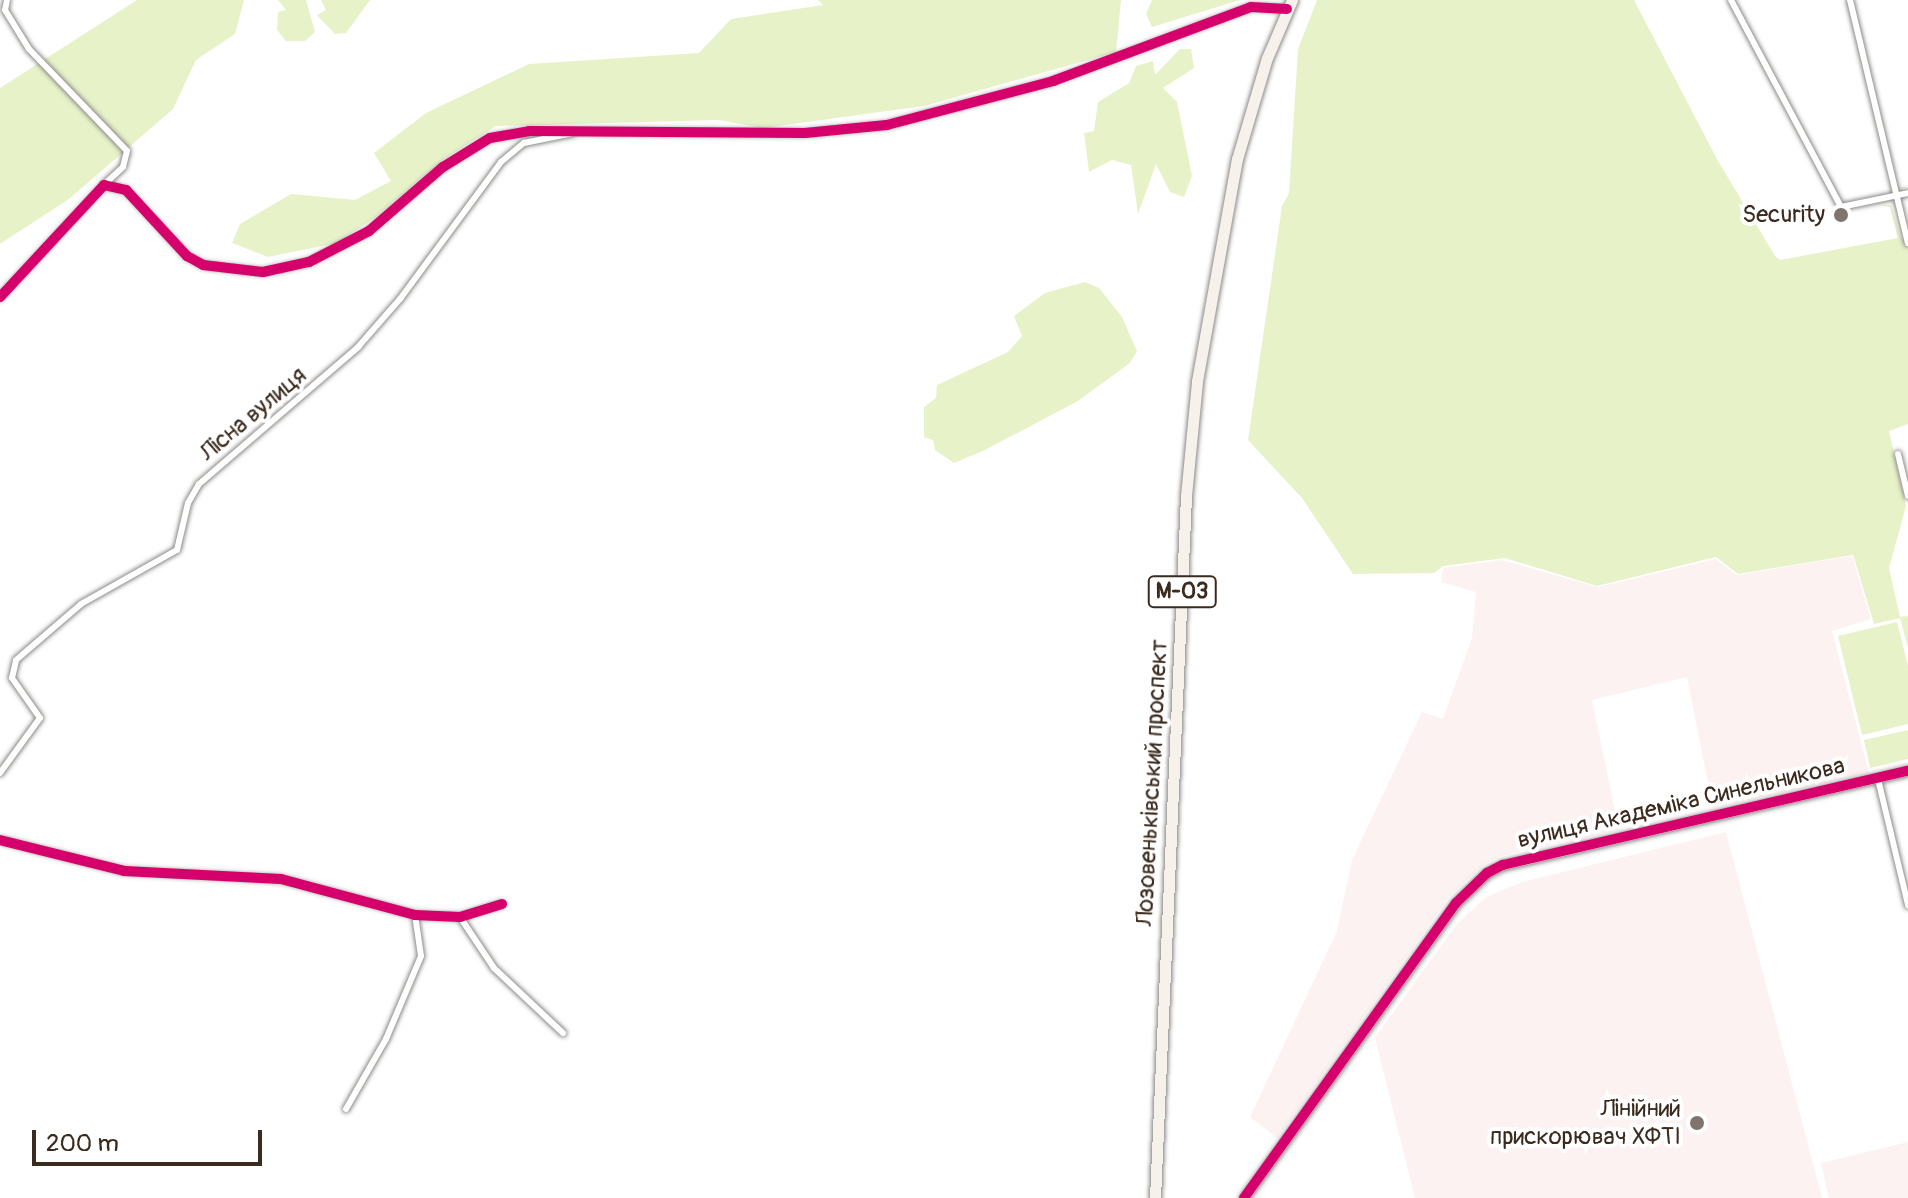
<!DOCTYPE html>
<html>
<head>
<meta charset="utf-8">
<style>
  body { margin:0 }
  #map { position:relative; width:1908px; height:1198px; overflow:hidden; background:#fff; font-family:Pangolin,sans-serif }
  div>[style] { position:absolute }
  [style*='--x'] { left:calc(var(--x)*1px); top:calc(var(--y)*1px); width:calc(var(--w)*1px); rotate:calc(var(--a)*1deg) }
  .built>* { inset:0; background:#fcf2f1 }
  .green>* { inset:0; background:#e7f2c9 }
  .roads { filter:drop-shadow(0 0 2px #8e8b88) drop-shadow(0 0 2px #8e8b88) }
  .street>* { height:6px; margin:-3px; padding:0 3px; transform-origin:3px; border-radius:3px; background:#fff }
  .secondary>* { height:9px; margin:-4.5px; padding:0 4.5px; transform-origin:4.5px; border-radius:4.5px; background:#fff }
  .highway>* { height:11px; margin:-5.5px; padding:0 5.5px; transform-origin:5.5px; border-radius:5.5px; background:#f6f1eb }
  .cycleway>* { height:10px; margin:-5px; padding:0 5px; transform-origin:5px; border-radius:5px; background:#d6006c }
  .dots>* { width:22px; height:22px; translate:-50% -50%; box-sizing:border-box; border:4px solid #fff; border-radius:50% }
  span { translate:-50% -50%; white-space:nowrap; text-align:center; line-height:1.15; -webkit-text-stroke:8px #fff; paint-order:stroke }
  .shield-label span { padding:2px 6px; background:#fff; border:2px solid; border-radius:6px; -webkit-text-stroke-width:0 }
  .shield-label { font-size:22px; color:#3b2a1e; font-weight:700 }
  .poi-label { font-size:24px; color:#3b2a1e }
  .right { translate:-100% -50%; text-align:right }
  .street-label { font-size:24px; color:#3b2a1e }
  .scale { position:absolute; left:32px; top:1130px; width:230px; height:36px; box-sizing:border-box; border:4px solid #3b2a1e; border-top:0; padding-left:10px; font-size:24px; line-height:28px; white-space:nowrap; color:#3b2a1e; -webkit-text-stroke:6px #fff; paint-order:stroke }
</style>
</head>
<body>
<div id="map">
  <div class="built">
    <div style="clip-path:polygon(1852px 556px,1871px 619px,1832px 631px,1869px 773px,1713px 808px,1687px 677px,1592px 700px,1619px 830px,1500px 856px,1483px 865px,1449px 897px,1277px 1138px,1250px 1117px,1337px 931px,1352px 860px,1422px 712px,1443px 719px,1472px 638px,1476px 592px,1441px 582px,1443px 568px,1502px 560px,1598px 587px,1716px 559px,1737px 575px)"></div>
    <div style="clip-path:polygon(1726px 832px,1822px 1198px,1415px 1198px,1375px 1038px,1457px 924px,1486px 897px,1522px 882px)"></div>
    <div style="clip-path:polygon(1908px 1142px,1908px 1198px,1829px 1198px,1821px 1163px)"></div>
  </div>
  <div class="green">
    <div style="clip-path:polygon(137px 0,244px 0,235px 34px,196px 60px,173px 109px,69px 199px,0 244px,0 88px)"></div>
    <div style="clip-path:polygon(278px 0,306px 0,315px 32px,305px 41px,286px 41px,277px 30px,278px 12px,286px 10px)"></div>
    <div style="clip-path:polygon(321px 0,370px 0,346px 33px,335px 34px,317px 15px,326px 10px)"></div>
    <div style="clip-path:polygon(818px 0,1121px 0,1116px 52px,924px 106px,763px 128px,718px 120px,496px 126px,444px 159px,377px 216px,337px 243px,268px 257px,232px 243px,240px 224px,291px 194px,355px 200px,391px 181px,374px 153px,426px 113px,529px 64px,699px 53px,731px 19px,823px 5px)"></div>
    <div style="clip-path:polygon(1152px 0,1240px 0,1152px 27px,1146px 14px)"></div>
    <div style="clip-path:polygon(1317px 0,1634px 0,1718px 161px,1775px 256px,1780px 260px,1898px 238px,1890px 207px,1880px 205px,1891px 205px,1901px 238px,1908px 242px,1908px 424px,1889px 431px,1906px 506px,1889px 568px,1900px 617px,1908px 616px,1908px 648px,1900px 618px,1874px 624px,1853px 555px,1738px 574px,1716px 557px,1597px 586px,1505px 558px,1443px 566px,1434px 573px,1353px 574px,1302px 498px,1248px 440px,1282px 206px,1289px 193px,1298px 49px)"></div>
    <div style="clip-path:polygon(1180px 49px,1191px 49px,1194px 68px,1163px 88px,1177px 102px,1192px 176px,1184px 197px,1170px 192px,1156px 164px,1138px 214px,1131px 165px,1112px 160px,1089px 172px,1084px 133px,1094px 131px,1098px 102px,1129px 83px,1136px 66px,1153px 61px,1155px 75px)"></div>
    <div style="clip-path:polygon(1085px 282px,1099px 288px,1122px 317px,1137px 351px,1130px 363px,1078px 401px,985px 450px,954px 463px,935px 450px,933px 440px,924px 437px,924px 407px,936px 398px,937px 385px,1008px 352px,1022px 336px,1014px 316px,1045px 293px)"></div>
    <div style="clip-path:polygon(1897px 622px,1908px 666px,1908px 724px,1862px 735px,1838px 636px)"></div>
    <div style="clip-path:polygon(1908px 730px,1908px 759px,1870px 768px,1864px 740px)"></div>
  </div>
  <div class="roads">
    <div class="street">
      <div style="--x:7;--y:0;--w:10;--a:101"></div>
      <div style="--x:5;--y:10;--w:46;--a:58.4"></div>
      <div style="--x:29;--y:49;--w:141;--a:46.1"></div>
      <div style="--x:127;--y:151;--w:16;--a:104"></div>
      <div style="--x:123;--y:167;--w:26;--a:137"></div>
      <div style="--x:1731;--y:0;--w:234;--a:62"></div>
      <div style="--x:1841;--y:207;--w:68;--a:-11.8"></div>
      <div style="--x:1850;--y:0;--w:250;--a:76.6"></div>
      <div style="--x:0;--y:297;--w:153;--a:-47.1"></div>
      <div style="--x:104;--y:185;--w:23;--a:13"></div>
      <div style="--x:126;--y:190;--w:90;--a:47.3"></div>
      <div style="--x:187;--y:256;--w:18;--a:29"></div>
      <div style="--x:203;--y:265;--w:60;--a:6.7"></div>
      <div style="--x:263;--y:272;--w:47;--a:-12.3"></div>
      <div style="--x:309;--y:262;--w:68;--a:-27.3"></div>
      <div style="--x:369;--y:231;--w:98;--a:-40.9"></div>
      <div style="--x:443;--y:167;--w:55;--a:-31.7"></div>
      <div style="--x:490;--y:138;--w:40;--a:-10"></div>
      <div style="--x:529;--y:131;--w:276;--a:0.4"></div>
      <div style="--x:805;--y:133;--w:82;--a:-5.6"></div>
      <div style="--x:887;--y:125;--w:172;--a:-14.8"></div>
      <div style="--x:1053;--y:81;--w:211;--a:-20.5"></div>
      <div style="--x:1251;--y:7;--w:36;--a:3"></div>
      <div style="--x:1898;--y:454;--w:43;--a:76.6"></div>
      <div style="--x:0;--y:773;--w:68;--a:-54"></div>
      <div style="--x:40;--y:718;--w:49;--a:-125"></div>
      <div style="--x:12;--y:678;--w:18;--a:-77"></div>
      <div style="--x:16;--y:660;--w:86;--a:-40.7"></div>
      <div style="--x:81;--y:604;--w:110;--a:-29.4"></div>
      <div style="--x:177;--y:550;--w:48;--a:-76.8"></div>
      <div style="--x:188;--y:503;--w:22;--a:-60"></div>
      <div style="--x:199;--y:484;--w:210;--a:-40.7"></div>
      <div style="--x:358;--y:347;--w:64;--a:-48.8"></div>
      <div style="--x:400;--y:299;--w:170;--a:-53.6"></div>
      <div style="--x:501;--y:162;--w:30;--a:-40"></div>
      <div style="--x:524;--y:143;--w:50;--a:-11.5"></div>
      <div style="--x:1878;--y:779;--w:130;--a:76.6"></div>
      <div style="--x:0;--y:840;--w:128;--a:14"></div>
      <div style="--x:124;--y:871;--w:157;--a:2.9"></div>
      <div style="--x:281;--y:879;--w:139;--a:15"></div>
      <div style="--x:415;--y:915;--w:45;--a:2.5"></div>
      <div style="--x:460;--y:917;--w:44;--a:-17.2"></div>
      <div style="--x:460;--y:917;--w:61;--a:56.3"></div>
      <div style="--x:494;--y:968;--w:95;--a:43.3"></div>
      <div style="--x:346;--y:1109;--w:81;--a:-60.3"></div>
      <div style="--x:386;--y:1039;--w:90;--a:-67.1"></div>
      <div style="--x:421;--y:956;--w:41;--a:-98.3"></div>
    </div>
    <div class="secondary">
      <div style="--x:1244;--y:1198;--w:363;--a:-54.3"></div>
      <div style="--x:1456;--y:903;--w:43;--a:-44.1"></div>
      <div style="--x:1487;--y:873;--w:18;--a:-27"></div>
      <div style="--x:1503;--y:865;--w:416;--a:-13.1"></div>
    </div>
    <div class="highway">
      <div style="--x:1155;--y:1198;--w:703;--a:-87.47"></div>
      <div style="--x:1186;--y:496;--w:116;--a:-84.5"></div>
      <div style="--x:1197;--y:381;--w:226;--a:-79.8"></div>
      <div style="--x:1237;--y:159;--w:105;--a:-73.5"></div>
      <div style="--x:1267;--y:58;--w:63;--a:-66.7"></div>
    </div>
  </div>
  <div class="cycleway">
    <div style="--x:0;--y:297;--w:153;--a:-47.1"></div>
    <div style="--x:104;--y:185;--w:23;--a:13"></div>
    <div style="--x:126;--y:190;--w:90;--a:47.3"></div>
    <div style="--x:187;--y:256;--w:18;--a:29"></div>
    <div style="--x:203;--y:265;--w:60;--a:6.7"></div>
    <div style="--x:263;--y:272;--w:47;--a:-12.3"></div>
    <div style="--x:309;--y:262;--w:68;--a:-27.3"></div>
    <div style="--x:369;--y:231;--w:98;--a:-40.9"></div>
    <div style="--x:443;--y:167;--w:55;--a:-31.7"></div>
    <div style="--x:490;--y:138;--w:40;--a:-10"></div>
    <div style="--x:529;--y:131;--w:276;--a:0.4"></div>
    <div style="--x:805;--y:133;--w:82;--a:-5.6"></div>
    <div style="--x:887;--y:125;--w:172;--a:-14.8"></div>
    <div style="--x:1053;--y:81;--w:211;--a:-20.5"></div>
    <div style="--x:1251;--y:7;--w:36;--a:3"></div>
    <div style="--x:0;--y:840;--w:128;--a:14"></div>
    <div style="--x:124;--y:871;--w:157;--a:2.9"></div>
    <div style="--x:281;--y:879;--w:139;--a:15"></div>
    <div style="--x:415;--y:915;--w:45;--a:2.5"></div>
    <div style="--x:460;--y:917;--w:44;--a:-17.2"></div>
    <div style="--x:1244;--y:1198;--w:363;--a:-54.3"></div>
    <div style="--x:1456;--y:903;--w:43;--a:-44.1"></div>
    <div style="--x:1487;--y:873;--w:18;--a:-27"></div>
    <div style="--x:1503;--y:865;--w:416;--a:-13.1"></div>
  </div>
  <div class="dots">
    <div style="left:1841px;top:215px;background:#80756d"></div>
    <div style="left:1697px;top:1123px;background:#80756d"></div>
  </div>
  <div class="shield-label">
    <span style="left:1182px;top:592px">М-03</span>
  </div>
  <div class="poi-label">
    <span class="right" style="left:1825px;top:215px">Security</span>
    <span class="right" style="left:1681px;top:1123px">Лінійний<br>прискорювач ХФТІ</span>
  </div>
  <div class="street-label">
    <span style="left:253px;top:414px;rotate:-40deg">Лісна вулиця</span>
    <span style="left:1152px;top:783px;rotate:-87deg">Лозовеньківський проспект</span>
    <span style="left:1681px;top:803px;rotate:-13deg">вулиця Академіка Синельникова</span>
  </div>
  <div class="scale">200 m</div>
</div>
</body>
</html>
